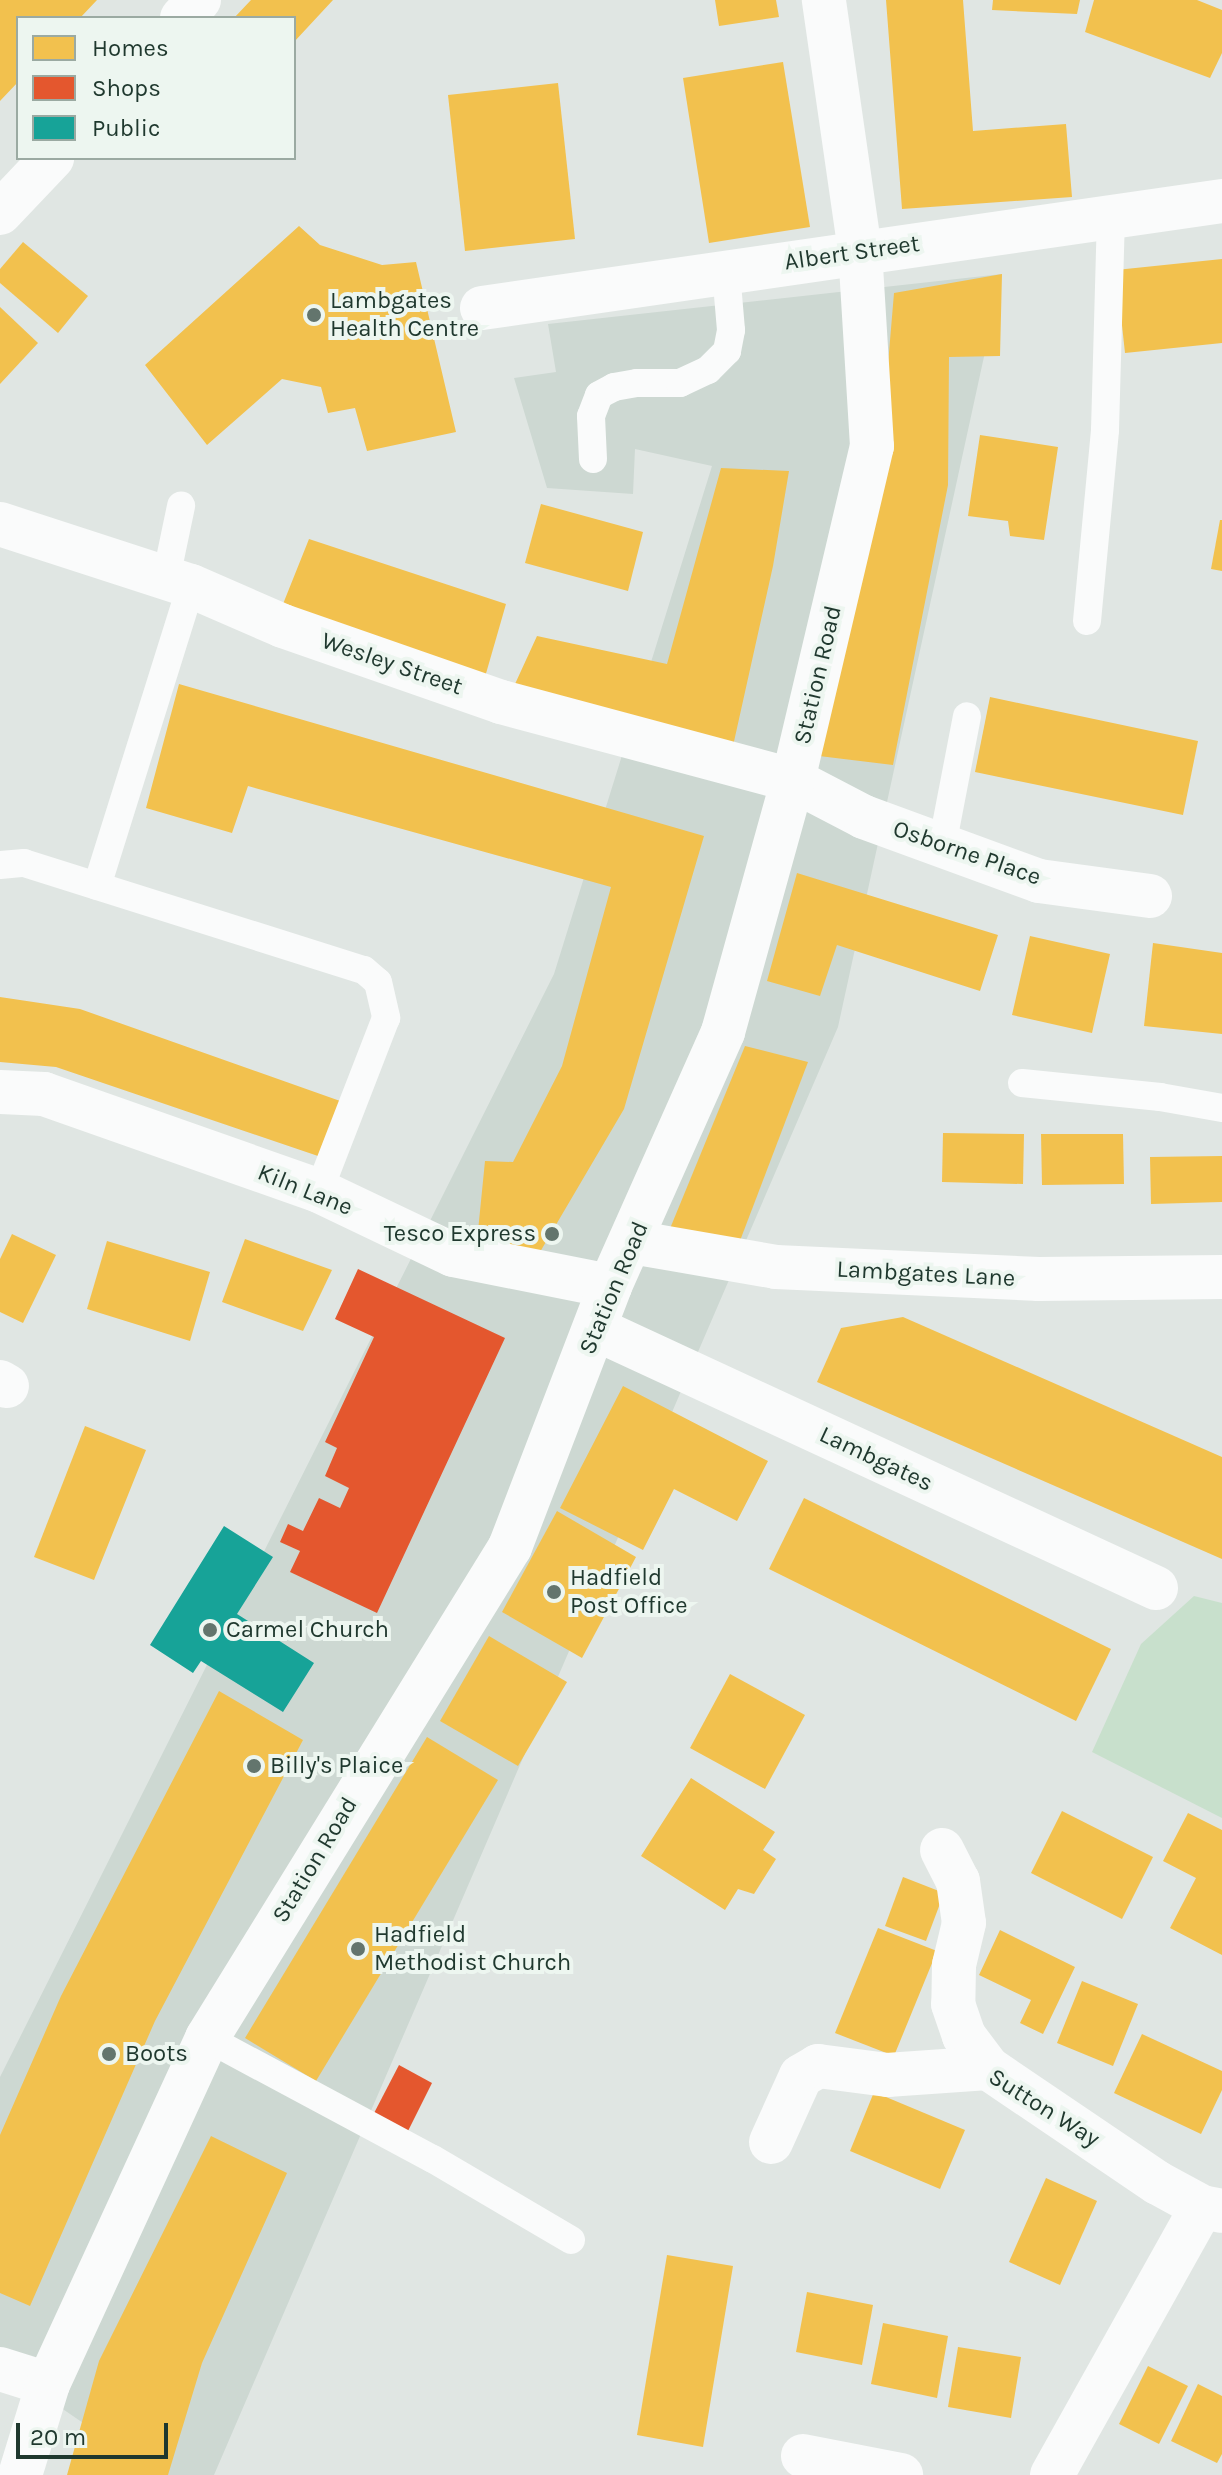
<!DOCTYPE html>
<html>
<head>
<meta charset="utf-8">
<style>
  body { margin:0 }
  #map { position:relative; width:1222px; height:2475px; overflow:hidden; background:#e0e6e3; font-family:Karla,sans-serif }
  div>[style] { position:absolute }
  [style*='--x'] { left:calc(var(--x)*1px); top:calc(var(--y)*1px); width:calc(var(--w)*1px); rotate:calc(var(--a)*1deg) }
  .built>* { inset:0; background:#cdd8d2 }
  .green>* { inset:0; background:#c8e0cc }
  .homes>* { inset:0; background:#f2c14e }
  .shops>* { inset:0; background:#e4572e }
  .public>* { inset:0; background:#17a398 }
  .lane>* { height:28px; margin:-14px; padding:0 14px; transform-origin:14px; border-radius:14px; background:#fafbfb }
  .street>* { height:44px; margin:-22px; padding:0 22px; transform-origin:22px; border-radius:22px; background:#fafbfb }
  .dots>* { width:22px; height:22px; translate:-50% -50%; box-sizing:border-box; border:4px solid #edf6f0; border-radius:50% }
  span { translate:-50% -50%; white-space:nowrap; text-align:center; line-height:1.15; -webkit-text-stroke:8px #edf6f0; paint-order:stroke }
  .street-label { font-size:24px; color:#1f382e }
  .poi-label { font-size:24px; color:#1f382e }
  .left { translate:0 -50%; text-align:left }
  .right { translate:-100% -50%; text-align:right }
  .legend { position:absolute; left:16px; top:16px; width:280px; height:144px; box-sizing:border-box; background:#edf6f0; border:2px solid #9baaa2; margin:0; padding:10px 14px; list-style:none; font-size:24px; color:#1f382e }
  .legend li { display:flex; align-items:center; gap:16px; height:40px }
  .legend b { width:40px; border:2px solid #9baaa2 }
  .scale { position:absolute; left:16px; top:2423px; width:152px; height:36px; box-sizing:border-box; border:4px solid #1f382e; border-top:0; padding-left:10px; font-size:24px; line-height:28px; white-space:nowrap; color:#1f382e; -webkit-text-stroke:6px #edf6f0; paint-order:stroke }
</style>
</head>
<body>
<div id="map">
  <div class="built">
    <div style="clip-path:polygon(1002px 274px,838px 1027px,214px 2475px,159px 2475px,0 2366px,0 2077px,554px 974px,712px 466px,635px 449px,633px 494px,547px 488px,514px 378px,556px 372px,548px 324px)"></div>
  </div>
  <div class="green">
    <div style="clip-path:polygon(1194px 1596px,1222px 1603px,1222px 1818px,1092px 1752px,1141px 1644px)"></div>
  </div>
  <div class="homes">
    <div style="clip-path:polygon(0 0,97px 0,80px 18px,18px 18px,18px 82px,0 101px)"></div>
    <div style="clip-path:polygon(251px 0,333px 0,294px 42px,294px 18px,234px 18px)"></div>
    <div style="clip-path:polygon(715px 0,776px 0,779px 17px,719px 26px)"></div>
    <div style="clip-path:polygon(886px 0,963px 0,973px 131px,1066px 124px,1072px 197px,902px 209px)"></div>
    <div style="clip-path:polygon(993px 0,1080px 0,1077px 14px,992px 10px)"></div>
    <div style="clip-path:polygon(1094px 0,1197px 0,1222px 10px,1222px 53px,1210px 78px,1085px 32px)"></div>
    <div style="clip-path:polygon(783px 62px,810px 227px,709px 243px,683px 78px)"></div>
    <div style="clip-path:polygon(558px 83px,575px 239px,465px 251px,448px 95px)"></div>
    <div style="clip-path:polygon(299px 226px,320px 245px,382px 265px,416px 262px,456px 432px,367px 451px,355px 408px,328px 413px,321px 387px,282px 379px,207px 445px,145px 365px)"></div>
    <div style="clip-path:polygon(23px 242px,88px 296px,58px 333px,0 283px,0 269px)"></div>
    <div style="clip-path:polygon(1222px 259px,1222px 343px,1125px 353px,1116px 270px)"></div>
    <div style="clip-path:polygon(1002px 274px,1000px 356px,949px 357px,948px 485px,893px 765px,819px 756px,878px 483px,894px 293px)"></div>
    <div style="clip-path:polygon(0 307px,38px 343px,0 384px)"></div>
    <div style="clip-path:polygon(980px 435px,1058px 447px,1044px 540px,1010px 536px,1008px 521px,968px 516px)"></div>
    <div style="clip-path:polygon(721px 468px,789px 471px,773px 566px,733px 746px,515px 684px,537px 636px,667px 664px)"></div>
    <div style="clip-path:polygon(541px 504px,643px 532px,628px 591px,525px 563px)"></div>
    <div style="clip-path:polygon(1220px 520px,1222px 520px,1222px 571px,1211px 569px)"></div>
    <div style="clip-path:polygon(309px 539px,506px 604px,485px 677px,283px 604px)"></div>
    <div style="clip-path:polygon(179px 684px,704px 836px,624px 1109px,540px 1252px,477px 1241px,485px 1161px,513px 1162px,562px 1066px,611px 887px,248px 786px,232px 833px,146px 808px)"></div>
    <div style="clip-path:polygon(990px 697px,1198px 741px,1183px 815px,975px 772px)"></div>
    <div style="clip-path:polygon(797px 873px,998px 935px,980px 991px,837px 945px,820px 996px,767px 981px)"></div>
    <div style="clip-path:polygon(1030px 936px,1110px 954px,1092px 1033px,1012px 1015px)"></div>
    <div style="clip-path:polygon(1153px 943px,1222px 953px,1222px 1034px,1144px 1026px)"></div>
    <div style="clip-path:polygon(0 997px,80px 1009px,343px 1102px,318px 1156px,56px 1067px,0 1062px)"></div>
    <div style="clip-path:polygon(745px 1046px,808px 1062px,738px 1246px,669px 1231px)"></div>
    <div style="clip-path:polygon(943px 1133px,1024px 1134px,1023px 1184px,942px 1182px)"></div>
    <div style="clip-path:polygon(1041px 1134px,1123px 1134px,1124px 1184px,1042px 1185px)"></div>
    <div style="clip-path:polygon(1222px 1156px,1222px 1202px,1151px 1204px,1150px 1157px)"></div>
    <div style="clip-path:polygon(12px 1234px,56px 1255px,23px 1323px,0 1312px,0 1259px)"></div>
    <div style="clip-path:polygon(245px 1239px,332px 1270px,303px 1331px,222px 1302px)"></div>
    <div style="clip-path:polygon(107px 1241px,210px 1272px,190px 1341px,87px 1309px)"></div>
    <div style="clip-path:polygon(903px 1317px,1222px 1457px,1222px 1559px,817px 1382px,841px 1328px)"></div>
    <div style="clip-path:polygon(623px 1386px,768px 1461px,737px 1521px,674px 1489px,643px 1550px,560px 1508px)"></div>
    <div style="clip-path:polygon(85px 1426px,146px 1450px,94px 1580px,34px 1557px)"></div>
    <div style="clip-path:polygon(804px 1498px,1111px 1649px,1076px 1721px,769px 1569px)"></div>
    <div style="clip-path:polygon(557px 1511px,636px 1557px,582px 1658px,502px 1612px)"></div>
    <div style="clip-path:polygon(489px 1636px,567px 1682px,518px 1766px,440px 1721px)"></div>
    <div style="clip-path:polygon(730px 1674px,805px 1715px,765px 1789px,690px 1748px)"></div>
    <div style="clip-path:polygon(219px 1691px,303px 1740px,155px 2021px,30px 2306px,0 2293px,0 2135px,61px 1996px)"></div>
    <div style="clip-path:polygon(427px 1737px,498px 1780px,316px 2081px,245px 2038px)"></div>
    <div style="clip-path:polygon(691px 1778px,775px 1832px,763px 1850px,776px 1859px,754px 1894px,738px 1889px,725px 1910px,641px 1856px)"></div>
    <div style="clip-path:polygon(1062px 1811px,1153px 1857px,1122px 1919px,1031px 1873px)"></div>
    <div style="clip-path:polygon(1188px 1813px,1222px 1830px,1222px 1955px,1170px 1928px,1196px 1878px,1163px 1861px)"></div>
    <div style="clip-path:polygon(903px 1877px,944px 1893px,926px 1941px,885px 1926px)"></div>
    <div style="clip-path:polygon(878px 1928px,937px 1951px,894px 2056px,835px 2033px)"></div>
    <div style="clip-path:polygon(1000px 1930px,1075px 1967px,1043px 2034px,1020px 2023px,1031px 2000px,979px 1975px)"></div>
    <div style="clip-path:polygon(1082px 1981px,1138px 2004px,1113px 2066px,1057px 2043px)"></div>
    <div style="clip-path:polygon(1142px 2034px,1222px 2071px,1222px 2090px,1201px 2134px,1114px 2093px)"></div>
    <div style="clip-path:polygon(874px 2092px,965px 2130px,940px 2189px,850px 2151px)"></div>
    <div style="clip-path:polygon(211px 2136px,287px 2173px,202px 2363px,168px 2475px,67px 2475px,99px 2361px)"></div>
    <div style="clip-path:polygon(1046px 2178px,1097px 2201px,1060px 2285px,1009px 2262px)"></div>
    <div style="clip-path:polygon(667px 2255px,733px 2266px,703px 2447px,637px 2435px)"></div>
    <div style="clip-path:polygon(807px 2292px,873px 2305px,862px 2365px,796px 2352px)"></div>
    <div style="clip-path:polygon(883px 2323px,948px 2336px,937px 2398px,871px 2384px)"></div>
    <div style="clip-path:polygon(958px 2347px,1021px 2357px,1011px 2418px,948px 2407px)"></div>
    <div style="clip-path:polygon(1148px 2366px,1188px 2386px,1159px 2444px,1119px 2424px)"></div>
    <div style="clip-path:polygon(1198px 2384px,1222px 2396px,1222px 2454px,1217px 2463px,1171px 2441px)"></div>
  </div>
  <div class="shops">
    <div style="clip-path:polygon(358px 1269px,505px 1338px,377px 1613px,290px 1572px,300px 1551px,280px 1542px,288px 1524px,303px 1531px,319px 1498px,340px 1508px,349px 1488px,325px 1476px,337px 1448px,325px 1442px,374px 1337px,335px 1319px)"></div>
    <div style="clip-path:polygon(399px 2065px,432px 2083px,406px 2135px,372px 2117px)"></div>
  </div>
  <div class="public">
    <div style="clip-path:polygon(224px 1526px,273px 1557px,237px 1614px,314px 1663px,283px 1712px,201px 1661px,193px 1673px,150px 1645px)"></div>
  </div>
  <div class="lane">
    <div style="--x:593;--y:459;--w:43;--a:-92.7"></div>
    <div style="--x:591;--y:416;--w:22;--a:-69"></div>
    <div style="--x:599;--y:395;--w:17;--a:-28"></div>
    <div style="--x:614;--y:387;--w:23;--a:-10"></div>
    <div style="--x:637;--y:383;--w:43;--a:0"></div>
    <div style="--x:680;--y:383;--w:31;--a:-25"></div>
    <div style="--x:708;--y:370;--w:27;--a:-45"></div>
    <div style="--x:727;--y:351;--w:21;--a:-79"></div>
    <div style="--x:731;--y:330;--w:58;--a:-94.9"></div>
    <div style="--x:166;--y:578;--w:74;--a:-78.2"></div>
    <div style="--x:1087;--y:621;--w:192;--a:-84.6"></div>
    <div style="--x:1105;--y:430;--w:212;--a:-88.4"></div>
    <div style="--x:942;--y:846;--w:132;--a:-79.1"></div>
    <div style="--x:0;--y:865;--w:24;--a:-5"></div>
    <div style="--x:24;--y:863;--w:356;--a:17.5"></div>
    <div style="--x:364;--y:970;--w:18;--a:41"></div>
    <div style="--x:378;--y:982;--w:37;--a:77"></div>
    <div style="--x:386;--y:1018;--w:186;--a:111.2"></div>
    <div style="--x:97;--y:886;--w:314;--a:-72.6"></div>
    <div style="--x:1022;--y:1083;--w:139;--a:5.8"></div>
    <div style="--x:1160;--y:1097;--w:63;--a:10.1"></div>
    <div style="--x:207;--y:2038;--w:256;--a:28.2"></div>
    <div style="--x:433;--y:2159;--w:160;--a:30.4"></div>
  </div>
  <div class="street">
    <div style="--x:182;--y:18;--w:25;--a:-47"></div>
    <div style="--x:0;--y:213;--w:76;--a:-46.6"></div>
    <div style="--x:482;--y:308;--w:748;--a:-8.23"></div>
    <div style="--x:0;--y:524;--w:201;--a:18"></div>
    <div style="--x:191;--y:586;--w:100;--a:23.5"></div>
    <div style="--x:283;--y:626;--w:231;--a:19.2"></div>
    <div style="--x:501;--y:702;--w:302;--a:15"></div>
    <div style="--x:793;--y:780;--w:80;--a:27.5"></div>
    <div style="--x:864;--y:817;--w:186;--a:20.1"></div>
    <div style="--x:1039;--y:881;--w:112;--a:7.7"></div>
    <div style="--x:0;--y:1092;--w:44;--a:2.6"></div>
    <div style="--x:44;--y:1094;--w:292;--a:19.4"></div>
    <div style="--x:319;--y:1191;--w:148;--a:25.5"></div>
    <div style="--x:453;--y:1255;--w:160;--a:11.2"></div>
    <div style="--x:632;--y:1242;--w:146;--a:9.8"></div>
    <div style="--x:776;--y:1267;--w:263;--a:2.6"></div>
    <div style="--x:1039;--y:1279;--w:183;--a:-0.6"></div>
    <div style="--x:596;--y:1329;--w:617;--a:24.82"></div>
    <div style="--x:0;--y:1382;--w:8;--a:30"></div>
    <div style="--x:942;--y:1850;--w:35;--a:63"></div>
    <div style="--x:958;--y:1881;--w:42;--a:81.9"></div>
    <div style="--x:964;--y:1923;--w:43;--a:103.4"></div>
    <div style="--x:954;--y:1965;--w:39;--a:91"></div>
    <div style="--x:953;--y:2004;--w:34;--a:71"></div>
    <div style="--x:964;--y:2036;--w:40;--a:53"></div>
    <div style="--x:771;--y:2142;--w:72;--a:-65.6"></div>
    <div style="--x:801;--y:2076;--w:20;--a:-30"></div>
    <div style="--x:818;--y:2066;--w:70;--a:7.4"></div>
    <div style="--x:887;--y:2075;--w:101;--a:-4"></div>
    <div style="--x:988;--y:2068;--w:205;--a:34.1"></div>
    <div style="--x:1158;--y:2183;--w:50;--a:28.6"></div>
    <div style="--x:1202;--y:2207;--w:20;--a:11"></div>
    <div style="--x:0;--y:2369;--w:50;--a:17.4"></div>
    <div style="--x:803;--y:2456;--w:100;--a:11"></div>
    <div style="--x:20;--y:2475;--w:95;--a:-72.9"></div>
    <div style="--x:48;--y:2384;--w:381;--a:-65.3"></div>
    <div style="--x:207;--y:2038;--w:577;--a:-58.32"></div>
    <div style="--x:510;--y:1547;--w:280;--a:-69"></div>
    <div style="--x:610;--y:1286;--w:278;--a:-66"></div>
    <div style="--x:723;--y:1032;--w:262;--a:-74.5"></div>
    <div style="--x:793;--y:780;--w:343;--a:-76.7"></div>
    <div style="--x:872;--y:446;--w:195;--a:-93.5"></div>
    <div style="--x:860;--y:251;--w:254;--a:-98.2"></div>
    <div style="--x:1052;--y:2475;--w:307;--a:-60.8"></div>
  </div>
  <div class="dots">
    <div style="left:314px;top:315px;background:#63756d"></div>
    <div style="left:552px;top:1234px;background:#63756d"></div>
    <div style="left:554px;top:1592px;background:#63756d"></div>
    <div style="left:210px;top:1630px;background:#63756d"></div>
    <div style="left:254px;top:1766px;background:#63756d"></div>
    <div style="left:358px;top:1949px;background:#63756d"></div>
    <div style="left:109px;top:2054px;background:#63756d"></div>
  </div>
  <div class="street-label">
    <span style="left:852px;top:253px;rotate:-8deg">Albert Street</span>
    <span style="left:392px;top:664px;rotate:19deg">Wesley Street</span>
    <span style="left:818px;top:675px;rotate:-77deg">Station Road</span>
    <span style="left:967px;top:853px;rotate:19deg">Osborne Place</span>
    <span style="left:305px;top:1190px;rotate:22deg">Kiln Lane</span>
    <span style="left:926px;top:1274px;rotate:3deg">Lambgates Lane</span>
    <span style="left:614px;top:1288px;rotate:-67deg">Station Road</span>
    <span style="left:876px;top:1459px;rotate:25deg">Lambgates</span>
    <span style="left:315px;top:1860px;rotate:-59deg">Station Road</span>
    <span style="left:1044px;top:2108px;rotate:32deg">Sutton Way</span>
  </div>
  <div class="poi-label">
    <span class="left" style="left:330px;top:315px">Lambgates<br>Health Centre</span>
    <span class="right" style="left:536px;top:1234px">Tesco Express</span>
    <span class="left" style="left:570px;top:1592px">Hadfield<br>Post Office</span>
    <span class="left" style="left:226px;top:1630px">Carmel Church</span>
    <span class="left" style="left:270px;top:1766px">Billy's Plaice</span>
    <span class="left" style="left:374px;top:1949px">Hadfield<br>Methodist Church</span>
    <span class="left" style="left:125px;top:2054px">Boots</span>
  </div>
  <ul class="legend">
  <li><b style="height:22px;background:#f2c14e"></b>Homes</li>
  <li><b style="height:22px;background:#e4572e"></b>Shops</li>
  <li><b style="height:22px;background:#17a398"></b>Public</li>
  </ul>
  <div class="scale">20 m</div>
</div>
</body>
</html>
